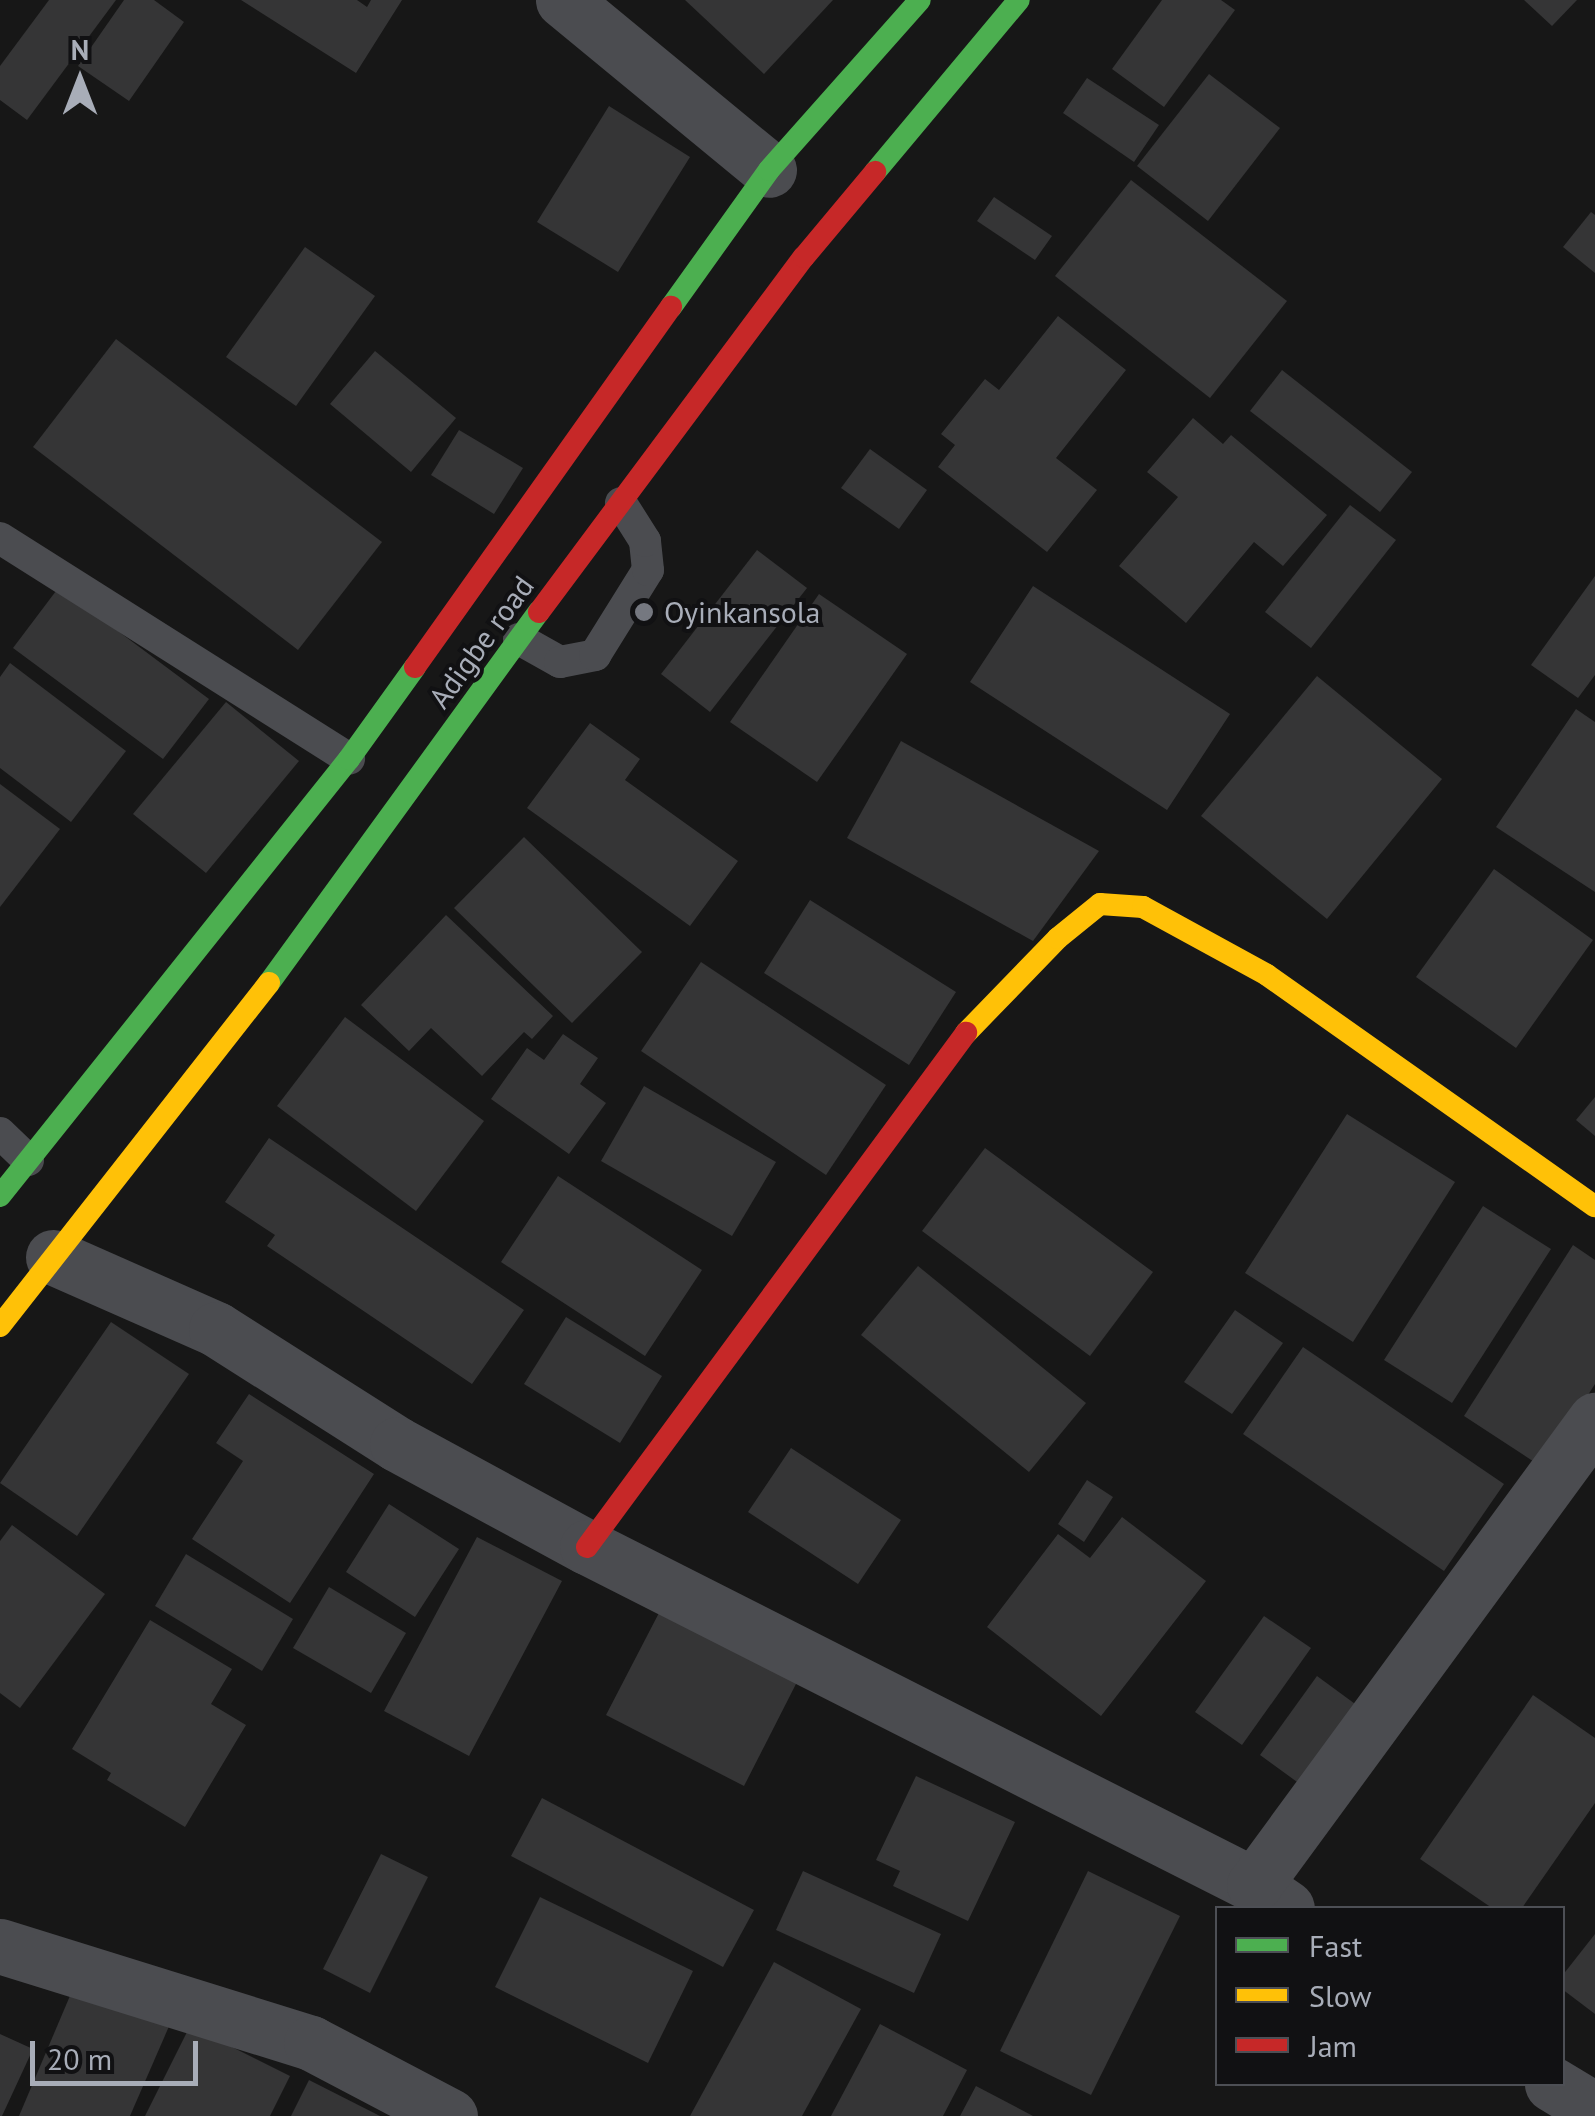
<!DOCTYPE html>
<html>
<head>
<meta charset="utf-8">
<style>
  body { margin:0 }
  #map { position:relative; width:1595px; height:2116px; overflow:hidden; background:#171717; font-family:"PT Sans",sans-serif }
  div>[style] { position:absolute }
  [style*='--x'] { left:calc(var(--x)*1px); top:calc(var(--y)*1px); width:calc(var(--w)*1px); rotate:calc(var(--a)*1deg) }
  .building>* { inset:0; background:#353536 }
  .lane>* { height:32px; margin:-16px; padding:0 16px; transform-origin:16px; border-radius:16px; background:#4b4c50 }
  .street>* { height:55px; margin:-27.5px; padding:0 27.5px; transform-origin:27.5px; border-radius:27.5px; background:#4b4c50 }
  .fast>* { height:22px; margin:-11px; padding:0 11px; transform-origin:11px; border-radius:11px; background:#4caf50 }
  .slow>* { height:22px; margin:-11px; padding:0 11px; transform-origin:11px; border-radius:11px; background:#ffc107 }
  .jam>* { height:22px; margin:-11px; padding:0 11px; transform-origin:11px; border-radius:11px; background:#c62828 }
  .dots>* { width:28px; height:28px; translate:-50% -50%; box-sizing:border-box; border:5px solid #111113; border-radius:50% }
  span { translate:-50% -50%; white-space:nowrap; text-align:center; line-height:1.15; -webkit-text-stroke:8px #111113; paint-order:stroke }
  .poi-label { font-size:30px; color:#a8adb8 }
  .left { translate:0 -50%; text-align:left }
  .street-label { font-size:30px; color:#a8adb8 }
  .legend { position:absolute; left:1215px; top:1906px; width:350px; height:180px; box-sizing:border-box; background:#111113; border:2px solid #4d4f55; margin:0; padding:12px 18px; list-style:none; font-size:30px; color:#a8adb8 }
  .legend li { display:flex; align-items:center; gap:20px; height:50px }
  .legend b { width:50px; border:2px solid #4d4f55 }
  .north { position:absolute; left:30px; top:30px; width:100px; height:100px; -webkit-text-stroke:8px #111113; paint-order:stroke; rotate:0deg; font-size:28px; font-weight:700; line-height:40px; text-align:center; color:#a8adb8 }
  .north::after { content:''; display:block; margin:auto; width:35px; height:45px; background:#a8adb8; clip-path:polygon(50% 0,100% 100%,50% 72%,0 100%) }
  .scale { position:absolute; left:30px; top:2041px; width:168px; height:45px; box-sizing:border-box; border:5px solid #a8adb8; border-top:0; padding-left:12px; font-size:30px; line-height:35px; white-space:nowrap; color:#a8adb8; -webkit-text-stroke:8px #111113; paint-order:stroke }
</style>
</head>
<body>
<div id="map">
  <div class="building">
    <div style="clip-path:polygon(49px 0,116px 0,27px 120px,0 100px,0 66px)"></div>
    <div style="clip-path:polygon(124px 0,154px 0,184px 22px,129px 101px,78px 66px)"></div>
    <div style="clip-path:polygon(241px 0,357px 0,367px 7px,371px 0,402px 0,356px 73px)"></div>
    <div style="clip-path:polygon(685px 0,833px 0,764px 74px)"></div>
    <div style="clip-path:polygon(1162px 0,1221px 0,1235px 10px,1164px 107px,1112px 69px)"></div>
    <div style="clip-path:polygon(1524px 0,1577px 0,1552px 26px)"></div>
    <div style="clip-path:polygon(1209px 74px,1280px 128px,1208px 221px,1137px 166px)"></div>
    <div style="clip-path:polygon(1087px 78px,1159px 125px,1134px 162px,1063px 113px)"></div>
    <div style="clip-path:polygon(609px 106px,690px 157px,618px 272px,537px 222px)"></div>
    <div style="clip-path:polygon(1131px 180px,1287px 301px,1210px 398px,1055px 276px)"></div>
    <div style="clip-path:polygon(994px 197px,1052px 236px,1035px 260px,977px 221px)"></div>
    <div style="clip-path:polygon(1591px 212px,1595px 215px,1595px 273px,1563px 247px)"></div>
    <div style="clip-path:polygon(305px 247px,375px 296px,296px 406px,226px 357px)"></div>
    <div style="clip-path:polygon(1058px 316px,1126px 370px,1056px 458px,1097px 490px,1047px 552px,938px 467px,955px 445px,941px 434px,985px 379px,999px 390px)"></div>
    <div style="clip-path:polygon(116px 339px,382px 542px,298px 650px,33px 447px)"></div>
    <div style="clip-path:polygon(375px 351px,456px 418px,411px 472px,330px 404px)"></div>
    <div style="clip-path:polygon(1282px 370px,1412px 472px,1380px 512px,1250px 411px)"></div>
    <div style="clip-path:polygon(1193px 418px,1223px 444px,1231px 435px,1327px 515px,1283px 566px,1254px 542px,1186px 623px,1119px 566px,1178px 497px,1147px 472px)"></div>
    <div style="clip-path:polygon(459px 430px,523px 468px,494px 514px,431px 475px)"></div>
    <div style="clip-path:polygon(870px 449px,927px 490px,899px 529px,841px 488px)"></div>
    <div style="clip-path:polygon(1350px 505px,1396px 540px,1311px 648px,1265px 612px)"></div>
    <div style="clip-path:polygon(757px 550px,807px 588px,710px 712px,661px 674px)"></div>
    <div style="clip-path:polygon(1595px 576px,1595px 675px,1578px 698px,1531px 665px)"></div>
    <div style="clip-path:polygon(1033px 586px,1230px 714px,1167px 810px,970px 682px)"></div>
    <div style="clip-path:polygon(59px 587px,209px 699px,163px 759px,13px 648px)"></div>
    <div style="clip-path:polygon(819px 594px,907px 654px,817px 782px,730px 722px)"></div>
    <div style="clip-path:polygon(10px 663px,126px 751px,71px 822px,0 768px,0 677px)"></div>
    <div style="clip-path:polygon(1317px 676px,1442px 779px,1327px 919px,1201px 816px)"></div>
    <div style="clip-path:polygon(226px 702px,299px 761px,206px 873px,133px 814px)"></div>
    <div style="clip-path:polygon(1576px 709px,1595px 722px,1595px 892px,1496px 827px)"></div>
    <div style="clip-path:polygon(590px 723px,640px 759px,625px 780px,738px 861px,690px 926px,527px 808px)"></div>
    <div style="clip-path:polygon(901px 741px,1099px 851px,1033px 941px,847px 838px)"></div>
    <div style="clip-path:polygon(0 784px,60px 829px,0 907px)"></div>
    <div style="clip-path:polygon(524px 837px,642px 952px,572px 1023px,454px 908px)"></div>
    <div style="clip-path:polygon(1494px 869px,1593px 940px,1516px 1048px,1416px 977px)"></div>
    <div style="clip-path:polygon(810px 900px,956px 992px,909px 1065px,764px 973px)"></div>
    <div style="clip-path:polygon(446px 915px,553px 1016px,532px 1039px,524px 1032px,482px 1076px,431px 1028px,409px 1051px,361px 1005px)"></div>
    <div style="clip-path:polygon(701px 962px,886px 1085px,826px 1175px,641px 1051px)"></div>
    <div style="clip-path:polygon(345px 1017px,484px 1121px,416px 1211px,277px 1106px)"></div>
    <div style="clip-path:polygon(563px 1034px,598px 1058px,580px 1084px,606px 1103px,569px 1154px,491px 1099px,527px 1048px,544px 1060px)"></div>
    <div style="clip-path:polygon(644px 1086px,776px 1162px,732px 1236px,601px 1161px)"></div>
    <div style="clip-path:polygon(1595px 1097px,1595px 1136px,1576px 1120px)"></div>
    <div style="clip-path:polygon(1347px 1114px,1455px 1182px,1353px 1342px,1245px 1273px)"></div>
    <div style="clip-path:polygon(269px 1138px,524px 1310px,472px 1384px,267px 1246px,275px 1235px,225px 1202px)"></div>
    <div style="clip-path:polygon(985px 1148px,1153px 1272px,1090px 1356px,922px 1231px)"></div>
    <div style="clip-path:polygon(558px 1176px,702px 1270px,645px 1356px,501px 1262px)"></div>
    <div style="clip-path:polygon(1483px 1206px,1551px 1249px,1452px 1403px,1384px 1360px)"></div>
    <div style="clip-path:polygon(1573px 1245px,1595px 1260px,1595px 1384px,1542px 1467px,1464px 1416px)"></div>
    <div style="clip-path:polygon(918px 1266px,1086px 1403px,1029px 1472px,861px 1335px)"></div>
    <div style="clip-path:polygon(1235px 1310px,1283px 1343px,1232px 1414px,1184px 1382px)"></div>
    <div style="clip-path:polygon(566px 1317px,662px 1376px,620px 1443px,524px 1384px)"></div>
    <div style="clip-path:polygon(111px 1322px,189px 1374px,77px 1536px,0 1483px)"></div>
    <div style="clip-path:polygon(1303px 1347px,1504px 1484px,1444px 1571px,1243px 1434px)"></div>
    <div style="clip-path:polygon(249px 1394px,374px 1474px,290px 1603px,192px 1539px,243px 1461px,216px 1443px)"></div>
    <div style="clip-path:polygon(791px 1448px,901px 1520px,858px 1584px,748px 1512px)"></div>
    <div style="clip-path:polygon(1087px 1480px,1113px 1497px,1084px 1542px,1058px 1524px)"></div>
    <div style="clip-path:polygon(389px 1504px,459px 1549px,415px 1617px,346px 1572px)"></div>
    <div style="clip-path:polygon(1122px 1517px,1206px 1581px,1101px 1716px,987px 1627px,1058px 1534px,1090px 1558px)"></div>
    <div style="clip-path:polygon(12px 1525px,105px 1594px,20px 1708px,0 1693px,0 1541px)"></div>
    <div style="clip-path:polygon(477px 1537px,562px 1581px,469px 1756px,384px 1711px)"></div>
    <div style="clip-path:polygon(186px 1554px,293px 1619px,262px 1671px,155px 1606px)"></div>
    <div style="clip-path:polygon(329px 1587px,406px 1633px,371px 1693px,293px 1648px)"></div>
    <div style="clip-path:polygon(661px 1609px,798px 1680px,744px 1786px,606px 1715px)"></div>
    <div style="clip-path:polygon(1264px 1616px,1311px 1648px,1242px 1745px,1195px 1712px)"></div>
    <div style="clip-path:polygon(150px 1620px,232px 1669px,211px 1704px,246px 1725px,185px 1827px,107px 1780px,111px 1773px,72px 1749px)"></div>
    <div style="clip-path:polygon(1317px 1676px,1362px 1709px,1304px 1787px,1260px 1755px)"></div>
    <div style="clip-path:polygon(1533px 1695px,1595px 1738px,1595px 1803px,1522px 1908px,1492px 1908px,1420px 1859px)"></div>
    <div style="clip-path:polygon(916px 1776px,1015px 1822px,968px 1921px,893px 1886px,900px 1871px,876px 1860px)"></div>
    <div style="clip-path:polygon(542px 1798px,754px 1910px,723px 1967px,511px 1856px)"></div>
    <div style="clip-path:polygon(381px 1854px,428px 1877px,370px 1993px,323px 1969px)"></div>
    <div style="clip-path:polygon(803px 1871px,941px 1934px,914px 1993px,776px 1930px)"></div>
    <div style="clip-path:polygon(1088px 1871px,1180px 1916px,1091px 2095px,1000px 2051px)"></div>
    <div style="clip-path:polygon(540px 1897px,693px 1971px,648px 2063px,495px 1987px)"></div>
    <div style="clip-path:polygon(1595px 1934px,1595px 2014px,1562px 1989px,1562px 1976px)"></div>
    <div style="clip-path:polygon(774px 1962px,861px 2009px,802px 2116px,690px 2116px)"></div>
    <div style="clip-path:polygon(75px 1984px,170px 2024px,130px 2116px,19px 2116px)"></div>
    <div style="clip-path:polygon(880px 2024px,967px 2070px,943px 2116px,831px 2116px)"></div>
    <div style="clip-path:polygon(190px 2026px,290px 2076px,270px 2116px,145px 2116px)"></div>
    <div style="clip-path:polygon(0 2034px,33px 2049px,2px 2116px,0 2116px)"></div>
    <div style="clip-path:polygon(309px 2080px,380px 2116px,291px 2116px)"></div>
    <div style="clip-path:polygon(976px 2086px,1033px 2116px,960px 2116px)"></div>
  </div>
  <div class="lane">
    <div style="--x:0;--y:538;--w:413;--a:32.3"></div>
    <div style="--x:519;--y:639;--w:47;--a:29.3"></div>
    <div style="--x:560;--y:662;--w:36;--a:-11"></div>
    <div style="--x:595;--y:655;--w:100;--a:-58.1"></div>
    <div style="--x:648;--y:570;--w:29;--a:-96"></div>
    <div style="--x:645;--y:541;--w:45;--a:-122.3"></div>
    <div style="--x:0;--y:1133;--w:39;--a:44"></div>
  </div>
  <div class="street">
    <div style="--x:563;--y:0;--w:267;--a:39.5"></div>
    <div style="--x:53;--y:1257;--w:178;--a:23.8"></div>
    <div style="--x:216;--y:1329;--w:214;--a:32.4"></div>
    <div style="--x:397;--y:1444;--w:216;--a:28.5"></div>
    <div style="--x:587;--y:1547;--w:748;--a:26.87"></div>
    <div style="--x:1254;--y:1885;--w:40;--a:34.9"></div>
    <div style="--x:1254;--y:1885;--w:577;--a:-53.75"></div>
    <div style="--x:0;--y:1946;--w:326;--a:17.3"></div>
    <div style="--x:311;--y:2043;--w:157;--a:27.7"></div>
    <div style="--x:1552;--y:2084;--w:50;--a:31.2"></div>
  </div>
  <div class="fast">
    <div style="--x:875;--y:172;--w:224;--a:-50.1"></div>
    <div style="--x:671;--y:307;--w:168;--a:-54.4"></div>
    <div style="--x:769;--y:170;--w:227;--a:-48.4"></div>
    <div style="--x:269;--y:983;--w:459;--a:-54"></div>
    <div style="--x:0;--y:1196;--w:559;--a:-51.39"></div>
    <div style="--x:349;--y:759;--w:113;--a:-54.3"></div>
  </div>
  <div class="slow">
    <div style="--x:966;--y:1033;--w:132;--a:-45.9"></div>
    <div style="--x:1058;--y:938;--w:54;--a:-39"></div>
    <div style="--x:1100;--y:904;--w:43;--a:4"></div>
    <div style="--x:1143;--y:907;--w:141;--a:28.7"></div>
    <div style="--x:1267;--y:975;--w:401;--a:35.2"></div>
    <div style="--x:0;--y:1326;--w:436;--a:-51.9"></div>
  </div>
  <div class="jam">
    <div style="--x:539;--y:612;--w:443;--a:-53.3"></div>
    <div style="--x:804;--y:257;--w:111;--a:-50.1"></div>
    <div style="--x:415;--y:667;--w:442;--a:-54.6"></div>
    <div style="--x:587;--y:1547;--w:639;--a:-53.6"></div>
  </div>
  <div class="dots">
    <div style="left:644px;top:612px;background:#757880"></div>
  </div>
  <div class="poi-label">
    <span class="left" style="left:664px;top:612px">Oyinkansola</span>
  </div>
  <div class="street-label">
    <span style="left:481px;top:642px;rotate:-54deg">Adigbe road</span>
  </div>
  <ul class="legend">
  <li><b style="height:12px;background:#4caf50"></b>Fast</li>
  <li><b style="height:12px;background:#ffc107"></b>Slow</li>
  <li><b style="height:12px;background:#c62828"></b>Jam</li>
  </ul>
  <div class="north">N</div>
  <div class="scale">20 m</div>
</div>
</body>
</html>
